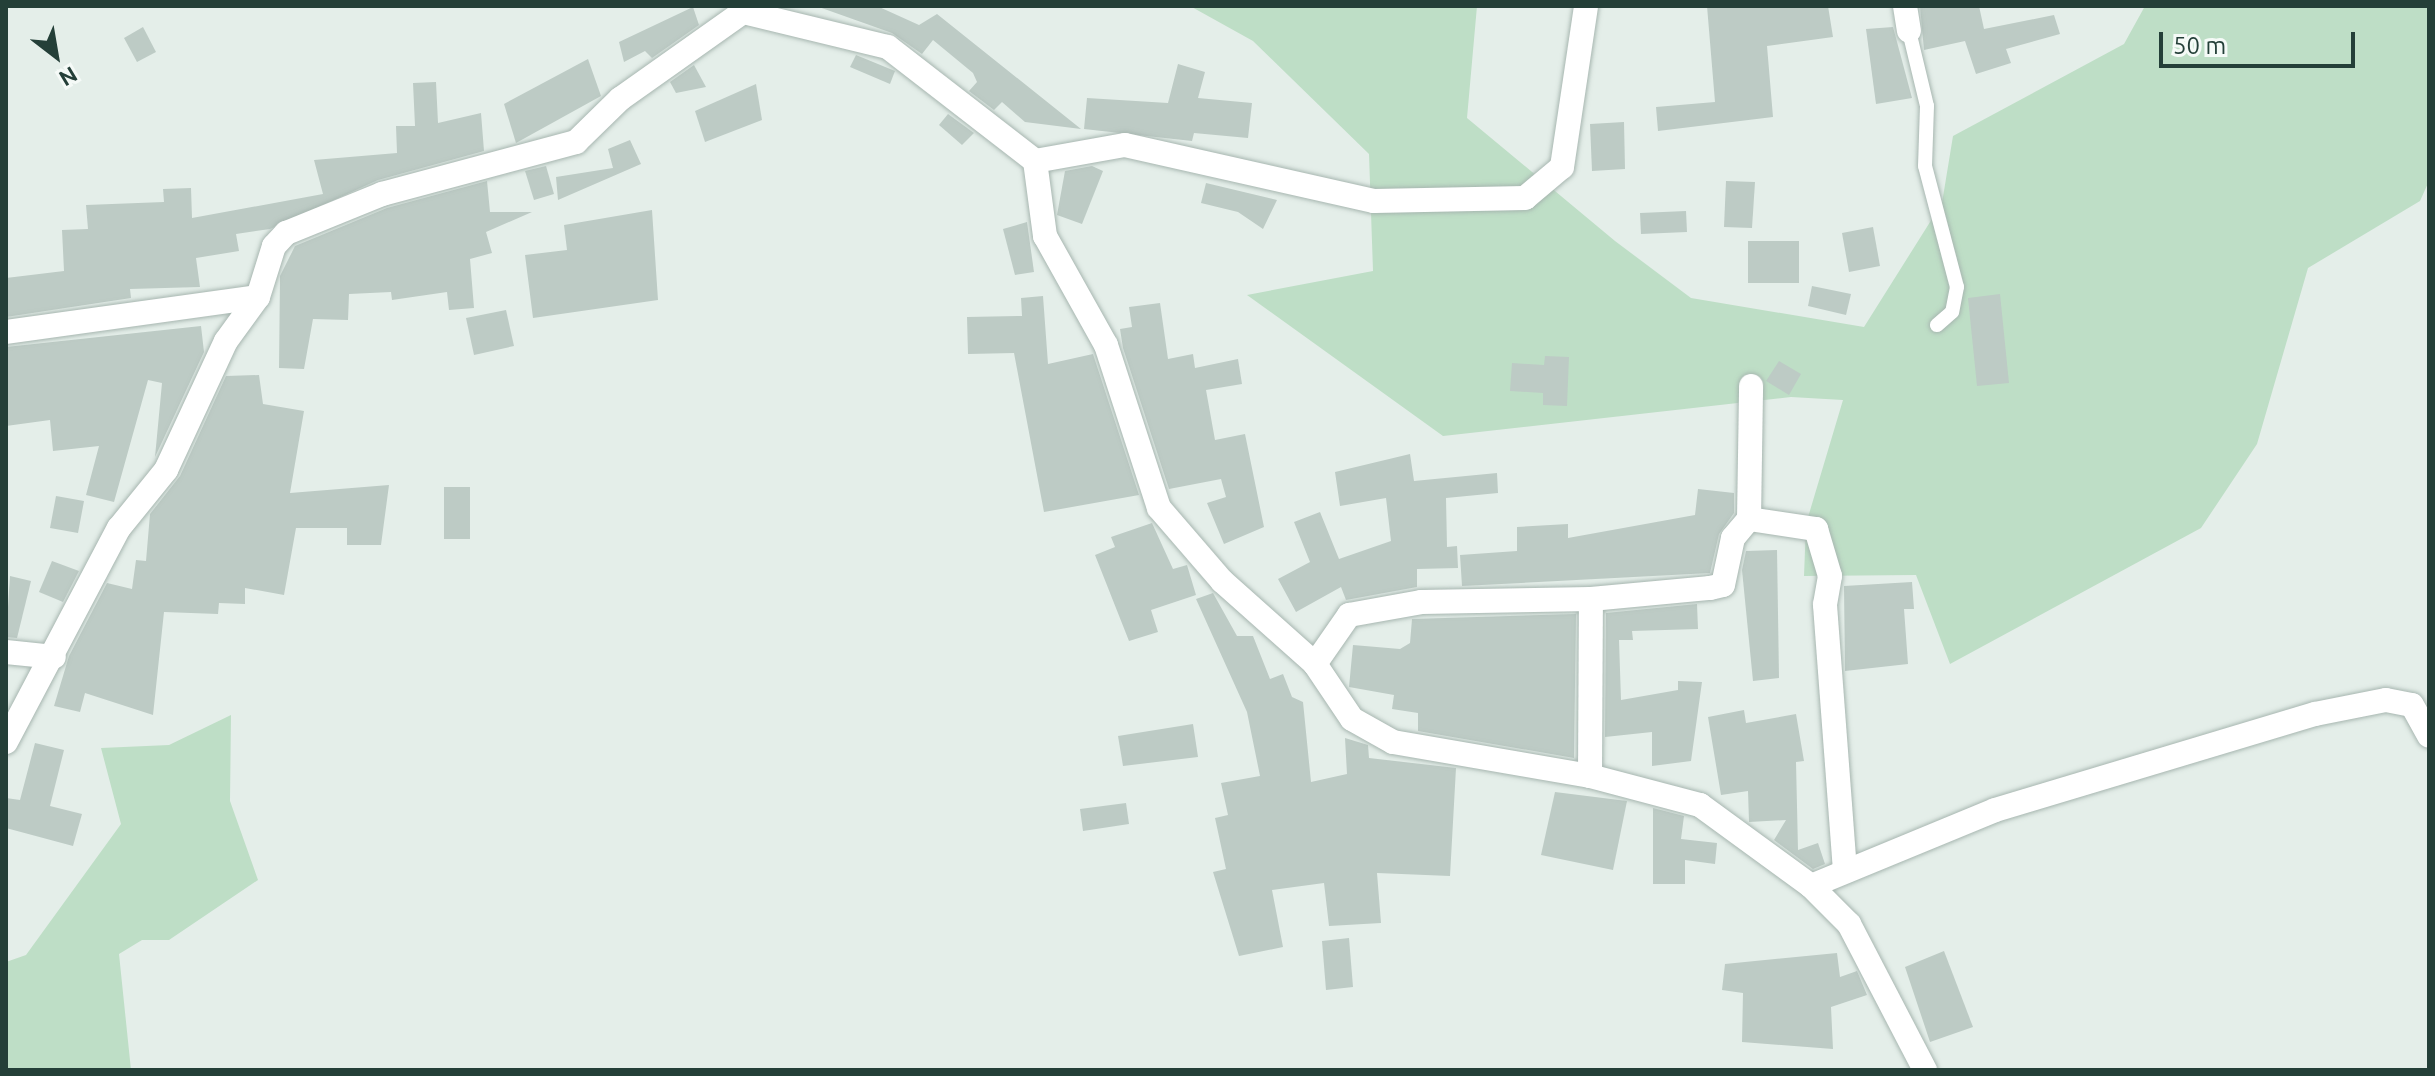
<!DOCTYPE html>
<html>
<head>
<meta charset="utf-8">
<style>
  body { margin:0 }
  #map { position:relative; width:2435px; height:1076px; overflow:hidden; background:#e4eee9; font-family:Ubuntu,sans-serif }
  div>[style] { position:absolute }
  [style*='--x'] { left:calc(var(--x)*1px); top:calc(var(--y)*1px); width:calc(var(--w)*1px); rotate:calc(var(--a)*1deg) }
  .green>* { inset:0; background:#bedec6 }
  .building>* { inset:0; background:#bdcbc5 }
  .roads { filter:drop-shadow(0 0 2px #a7b6b0) drop-shadow(0 0 2px #a7b6b0) }
  .service>* { height:14px; margin:-7px; padding:0 7px; transform-origin:7px; border-radius:7px; background:#fff }
  .minor>* { height:24px; margin:-12px; padding:0 12px; transform-origin:12px; border-radius:12px; background:#fff }
  span { translate:-50% -50%; white-space:nowrap; text-align:center; line-height:1.15; -webkit-text-stroke:7px #f5faf7; paint-order:stroke }
  .frame { position:absolute; inset:0; border:8px solid #243f38; pointer-events:none }
  .north { position:absolute; left:16px; top:16px; width:80px; height:80px; -webkit-text-stroke:6px #f5faf7; paint-order:stroke; rotate:149deg; font-size:22px; font-weight:700; line-height:32px; text-align:center; color:#243f38 }
  .north::after { content:''; display:block; margin:auto; width:28px; height:36px; background:#243f38; clip-path:polygon(50% 0,100% 100%,50% 72%,0 100%) }
  .scale { position:absolute; left:2159px; top:32px; width:196px; height:36px; box-sizing:border-box; border:4px solid #243f38; border-top:0; padding-left:10px; font-size:24px; line-height:28px; white-space:nowrap; color:#243f38; -webkit-text-stroke:6px #f5faf7; paint-order:stroke }
</style>
</head>
<body>
<div id="map">
  <div class="green">
    <div style="clip-path:polygon(1190px 6px,1477px 6px,1467px 118px,1615px 241px,1691px 298px,1864px 327px,1942px 203px,1953px 136px,2124px 44px,2145px 6px,2429px 6px,2429px 181px,2420px 201px,2308px 268px,2257px 444px,2201px 528px,1950px 664px,1916px 575px,1804px 576px,1806px 524px,1843px 400px,1791px 397px,1443px 436px,1247px 295px,1373px 271px,1369px 154px,1253px 41px)"></div>
    <div style="clip-path:polygon(231px 715px,230px 801px,258px 880px,169px 940px,142px 940px,119px 954px,131px 1070px,6px 1070px,6px 962px,26px 955px,121px 824px,101px 748px,169px 745px)"></div>
  </div>
  <div class="building">
    <div style="clip-path:polygon(816px 6px,877px 6px,919px 25px,937px 14px,1081px 129px,1025px 122px,1002px 102px,994px 110px,969px 91px,977px 82px,973px 73px,933px 40px,922px 54px,892px 33px)"></div>
    <div style="clip-path:polygon(1707px 6px,1828px 6px,1833px 37px,1767px 46px,1773px 117px,1658px 131px,1656px 107px,1715px 102px)"></div>
    <div style="clip-path:polygon(1920px 6px,1979px 6px,1984px 29px,2054px 15px,2060px 34px,2006px 49px,2011px 63px,1976px 74px,1965px 41px,1924px 50px)"></div>
    <div style="clip-path:polygon(693px 7px,699px 25px,652px 58px,645px 51px,624px 62px,619px 42px)"></div>
    <div style="clip-path:polygon(143px 27px,156px 52px,137px 62px,124px 38px)"></div>
    <div style="clip-path:polygon(1893px 27px,1912px 98px,1876px 104px,1866px 29px)"></div>
    <div style="clip-path:polygon(856px 55px,895px 71px,890px 84px,850px 67px)"></div>
    <div style="clip-path:polygon(588px 59px,601px 96px,516px 143px,504px 104px)"></div>
    <div style="clip-path:polygon(1178px 64px,1205px 72px,1198px 98px,1252px 103px,1248px 138px,1194px 133px,1192px 141px,1084px 129px,1087px 98px,1168px 103px)"></div>
    <div style="clip-path:polygon(694px 65px,706px 87px,676px 93px,670px 82px)"></div>
    <div style="clip-path:polygon(436px 82px,438px 123px,481px 113px,484px 151px,378px 180px,270px 229px,236px 234px,239px 251px,196px 258px,200px 287px,130px 289px,131px 298px,6px 317px,6px 278px,64px 271px,62px 230px,88px 229px,86px 205px,164px 202px,163px 189px,191px 188px,192px 218px,323px 194px,314px 160px,397px 153px,396px 126px,415px 126px,413px 83px)"></div>
    <div style="clip-path:polygon(756px 84px,762px 120px,705px 142px,695px 111px)"></div>
    <div style="clip-path:polygon(948px 114px,974px 133px,962px 145px,939px 125px)"></div>
    <div style="clip-path:polygon(1624px 122px,1625px 169px,1592px 171px,1590px 124px)"></div>
    <div style="clip-path:polygon(630px 140px,641px 164px,558px 200px,556px 177px,613px 168px,608px 149px)"></div>
    <div style="clip-path:polygon(546px 166px,554px 194px,534px 200px,525px 171px)"></div>
    <div style="clip-path:polygon(1092px 166px,1103px 171px,1082px 224px,1057px 215px,1065px 171px)"></div>
    <div style="clip-path:polygon(487px 181px,490px 212px,532px 212px,486px 232px,492px 253px,470px 259px,474px 308px,449px 310px,447px 292px,392px 300px,391px 292px,349px 294px,348px 320px,313px 319px,304px 369px,279px 368px,280px 276px,295px 246px,387px 208px)"></div>
    <div style="clip-path:polygon(1726px 181px,1755px 182px,1752px 228px,1724px 227px)"></div>
    <div style="clip-path:polygon(1206px 183px,1277px 200px,1263px 229px,1238px 212px,1201px 203px)"></div>
    <div style="clip-path:polygon(652px 210px,658px 300px,533px 318px,525px 255px,567px 250px,564px 225px)"></div>
    <div style="clip-path:polygon(1686px 211px,1687px 232px,1641px 234px,1640px 213px)"></div>
    <div style="clip-path:polygon(1027px 222px,1034px 272px,1015px 275px,1003px 229px)"></div>
    <div style="clip-path:polygon(1873px 227px,1880px 266px,1849px 272px,1842px 233px)"></div>
    <div style="clip-path:polygon(1748px 241px,1799px 241px,1799px 283px,1748px 283px)"></div>
    <div style="clip-path:polygon(1812px 286px,1851px 294px,1846px 315px,1808px 306px)"></div>
    <div style="clip-path:polygon(2000px 294px,2009px 383px,1977px 386px,1968px 298px)"></div>
    <div style="clip-path:polygon(1043px 296px,1048px 364px,1093px 354px,1139px 495px,1044px 512px,1014px 353px,968px 354px,967px 317px,1022px 316px,1021px 298px)"></div>
    <div style="clip-path:polygon(1160px 303px,1168px 359px,1193px 354px,1195px 368px,1238px 359px,1242px 384px,1206px 390px,1215px 440px,1245px 434px,1264px 527px,1224px 544px,1207px 503px,1226px 497px,1221px 479px,1169px 489px,1123px 348px,1120px 329px,1132px 327px,1129px 307px)"></div>
    <div style="clip-path:polygon(506px 310px,514px 346px,474px 355px,466px 318px)"></div>
    <div style="clip-path:polygon(201px 326px,204px 352px,155px 457px,162px 383px,148px 380px,114px 502px,86px 495px,99px 446px,53px 451px,50px 420px,6px 426px,6px 347px)"></div>
    <div style="clip-path:polygon(1545px 356px,1569px 357px,1567px 406px,1543px 405px,1543px 393px,1510px 391px,1512px 363px,1544px 365px)"></div>
    <div style="clip-path:polygon(1779px 361px,1801px 374px,1789px 395px,1766px 381px)"></div>
    <div style="clip-path:polygon(259px 375px,263px 404px,304px 411px,290px 493px,389px 485px,381px 545px,347px 545px,347px 528px,296px 528px,284px 595px,245px 588px,245px 604px,219px 603px,218px 614px,164px 612px,153px 715px,85px 693px,80px 712px,54px 706px,69px 656px,107px 583px,132px 589px,136px 560px,146px 561px,150px 514px,180px 476px,226px 376px)"></div>
    <div style="clip-path:polygon(1410px 454px,1414px 481px,1497px 473px,1498px 493px,1446px 498px,1447px 547px,1457px 546px,1458px 568px,1417px 569px,1417px 587px,1346px 600px,1341px 587px,1296px 612px,1278px 579px,1310px 562px,1294px 522px,1320px 512px,1339px 559px,1391px 541px,1386px 498px,1340px 506px,1335px 472px)"></div>
    <div style="clip-path:polygon(444px 487px,470px 487px,470px 539px,444px 539px)"></div>
    <div style="clip-path:polygon(1698px 489px,1734px 493px,1734px 513px,1719px 534px,1710px 573px,1462px 586px,1460px 555px,1517px 551px,1517px 527px,1568px 524px,1568px 538px,1695px 515px)"></div>
    <div style="clip-path:polygon(56px 496px,84px 501px,78px 533px,50px 528px)"></div>
    <div style="clip-path:polygon(1152px 523px,1173px 569px,1187px 565px,1196px 595px,1151px 610px,1158px 632px,1129px 641px,1095px 555px,1115px 547px,1111px 537px)"></div>
    <div style="clip-path:polygon(1777px 550px,1779px 678px,1753px 681px,1742px 570px,1746px 551px)"></div>
    <div style="clip-path:polygon(52px 561px,79px 571px,63px 602px,39px 592px)"></div>
    <div style="clip-path:polygon(10px 576px,31px 581px,17px 638px,6px 637px)"></div>
    <div style="clip-path:polygon(1912px 582px,1914px 609px,1904px 609px,1908px 664px,1845px 671px,1844px 586px)"></div>
    <div style="clip-path:polygon(1213px 593px,1237px 636px,1253px 636px,1270px 679px,1283px 674px,1292px 697px,1303px 702px,1311px 782px,1347px 774px,1345px 738px,1368px 745px,1369px 758px,1456px 768px,1450px 876px,1377px 873px,1381px 923px,1329px 926px,1324px 883px,1272px 890px,1283px 947px,1239px 956px,1213px 872px,1226px 869px,1215px 818px,1228px 815px,1221px 783px,1260px 776px,1247px 712px,1196px 599px)"></div>
    <div style="clip-path:polygon(1697px 604px,1698px 629px,1632px 631px,1633px 640px,1619px 640px,1621px 700px,1678px 690px,1678px 681px,1702px 682px,1691px 761px,1652px 766px,1652px 732px,1605px 737px,1606px 613px)"></div>
    <div style="clip-path:polygon(1576px 614px,1574px 758px,1418px 731px,1418px 713px,1392px 709px,1394px 695px,1349px 687px,1353px 645px,1400px 649px,1410px 643px,1412px 619px)"></div>
    <div style="clip-path:polygon(1744px 710px,1746px 723px,1796px 714px,1804px 761px,1796px 762px,1798px 850px,1818px 843px,1825px 864px,1813px 869px,1774px 840px,1786px 820px,1749px 822px,1748px 791px,1721px 795px,1708px 717px)"></div>
    <div style="clip-path:polygon(1193px 724px,1198px 757px,1123px 766px,1118px 736px)"></div>
    <div style="clip-path:polygon(35px 743px,64px 750px,50px 806px,82px 814px,73px 846px,6px 828px,6px 798px,20px 800px)"></div>
    <div style="clip-path:polygon(1555px 792px,1627px 801px,1613px 870px,1541px 855px)"></div>
    <div style="clip-path:polygon(1126px 803px,1129px 824px,1083px 831px,1080px 809px)"></div>
    <div style="clip-path:polygon(1653px 808px,1684px 816px,1681px 839px,1717px 843px,1715px 864px,1685px 860px,1685px 884px,1653px 884px)"></div>
    <div style="clip-path:polygon(1349px 938px,1353px 987px,1326px 990px,1322px 941px)"></div>
    <div style="clip-path:polygon(1944px 951px,1973px 1027px,1930px 1042px,1905px 967px)"></div>
    <div style="clip-path:polygon(1837px 953px,1840px 977px,1857px 971px,1867px 995px,1831px 1007px,1833px 1049px,1742px 1042px,1743px 993px,1722px 990px,1725px 964px)"></div>
  </div>
  <div class="roads">
    <div class="service">
      <div style="--x:1909;--y:31;--w:77;--a:76.5"></div>
      <div style="--x:1927;--y:106;--w:60;--a:91.9"></div>
      <div style="--x:1925;--y:166;--w:125;--a:75.2"></div>
      <div style="--x:1957;--y:287;--w:25;--a:101"></div>
      <div style="--x:1952;--y:312;--w:20;--a:139"></div>
    </div>
    <div class="minor">
      <div style="--x:1905;--y:6;--w:25;--a:81"></div>
      <div style="--x:1035;--y:161;--w:91;--a:-10.1"></div>
      <div style="--x:1125;--y:145;--w:255;--a:12.7"></div>
      <div style="--x:1374;--y:201;--w:151;--a:-1.1"></div>
      <div style="--x:1525;--y:198;--w:48;--a:-40"></div>
      <div style="--x:1562;--y:167;--w:163;--a:-81.5"></div>
      <div style="--x:6;--y:332;--w:254;--a:-7.9"></div>
      <div style="--x:1749;--y:519;--w:133;--a:-89.1"></div>
      <div style="--x:6;--y:652;--w:48;--a:5.9"></div>
      <div style="--x:1315;--y:664;--w:60;--a:-55.2"></div>
      <div style="--x:1349;--y:615;--w:73;--a:-10.2"></div>
      <div style="--x:1421;--y:602;--w:170;--a:-1"></div>
      <div style="--x:1591;--y:599;--w:120;--a:-5.3"></div>
      <div style="--x:1710;--y:588;--w:13;--a:-13"></div>
      <div style="--x:1723;--y:585;--w:48;--a:-78"></div>
      <div style="--x:1733;--y:538;--w:25;--a:-50"></div>
      <div style="--x:1749;--y:519;--w:68;--a:8.5"></div>
      <div style="--x:1816;--y:529;--w:49;--a:73.4"></div>
      <div style="--x:1830;--y:576;--w:29;--a:100"></div>
      <div style="--x:1825;--y:605;--w:264;--a:85.7"></div>
      <div style="--x:6;--y:742;--w:242;--a:-62.2"></div>
      <div style="--x:119;--y:528;--w:75;--a:-51"></div>
      <div style="--x:166;--y:470;--w:142;--a:-65.1"></div>
      <div style="--x:226;--y:341;--w:54;--a:-54"></div>
      <div style="--x:258;--y:297;--w:53;--a:-72.6"></div>
      <div style="--x:274;--y:246;--w:18;--a:-47"></div>
      <div style="--x:286;--y:233;--w:104;--a:-22.1"></div>
      <div style="--x:382;--y:194;--w:201;--a:-15"></div>
      <div style="--x:576;--y:142;--w:62;--a:-44.3"></div>
      <div style="--x:620;--y:99;--w:151;--a:-35.3"></div>
      <div style="--x:743;--y:12;--w:149;--a:13.6"></div>
      <div style="--x:888;--y:47;--w:186;--a:37.8"></div>
      <div style="--x:1035;--y:161;--w:76;--a:82.4"></div>
      <div style="--x:1045;--y:236;--w:125;--a:60.8"></div>
      <div style="--x:1106;--y:345;--w:171;--a:72"></div>
      <div style="--x:1159;--y:508;--w:96;--a:49.2"></div>
      <div style="--x:1222;--y:581;--w:125;--a:41.7"></div>
      <div style="--x:1315;--y:664;--w:66;--a:56.1"></div>
      <div style="--x:1352;--y:719;--w:47;--a:29.3"></div>
      <div style="--x:1393;--y:742;--w:200;--a:9.8"></div>
      <div style="--x:1590;--y:776;--w:114;--a:14.8"></div>
      <div style="--x:1700;--y:805;--w:137;--a:36.1"></div>
      <div style="--x:1811;--y:886;--w:54;--a:45"></div>
      <div style="--x:1849;--y:924;--w:165;--a:62.5"></div>
      <div style="--x:1590;--y:776;--w:177;--a:-89.7"></div>
      <div style="--x:1811;--y:886;--w:199;--a:-22.4"></div>
      <div style="--x:1995;--y:810;--w:334;--a:-16.7"></div>
      <div style="--x:2315;--y:714;--w:72;--a:-11.2"></div>
      <div style="--x:2386;--y:700;--w:26;--a:11"></div>
      <div style="--x:2412;--y:705;--w:35;--a:61"></div>
    </div>
  </div>
  <div class="frame"></div>
  <div class="north">N</div>
  <div class="scale">50 m</div>
</div>
</body>
</html>
